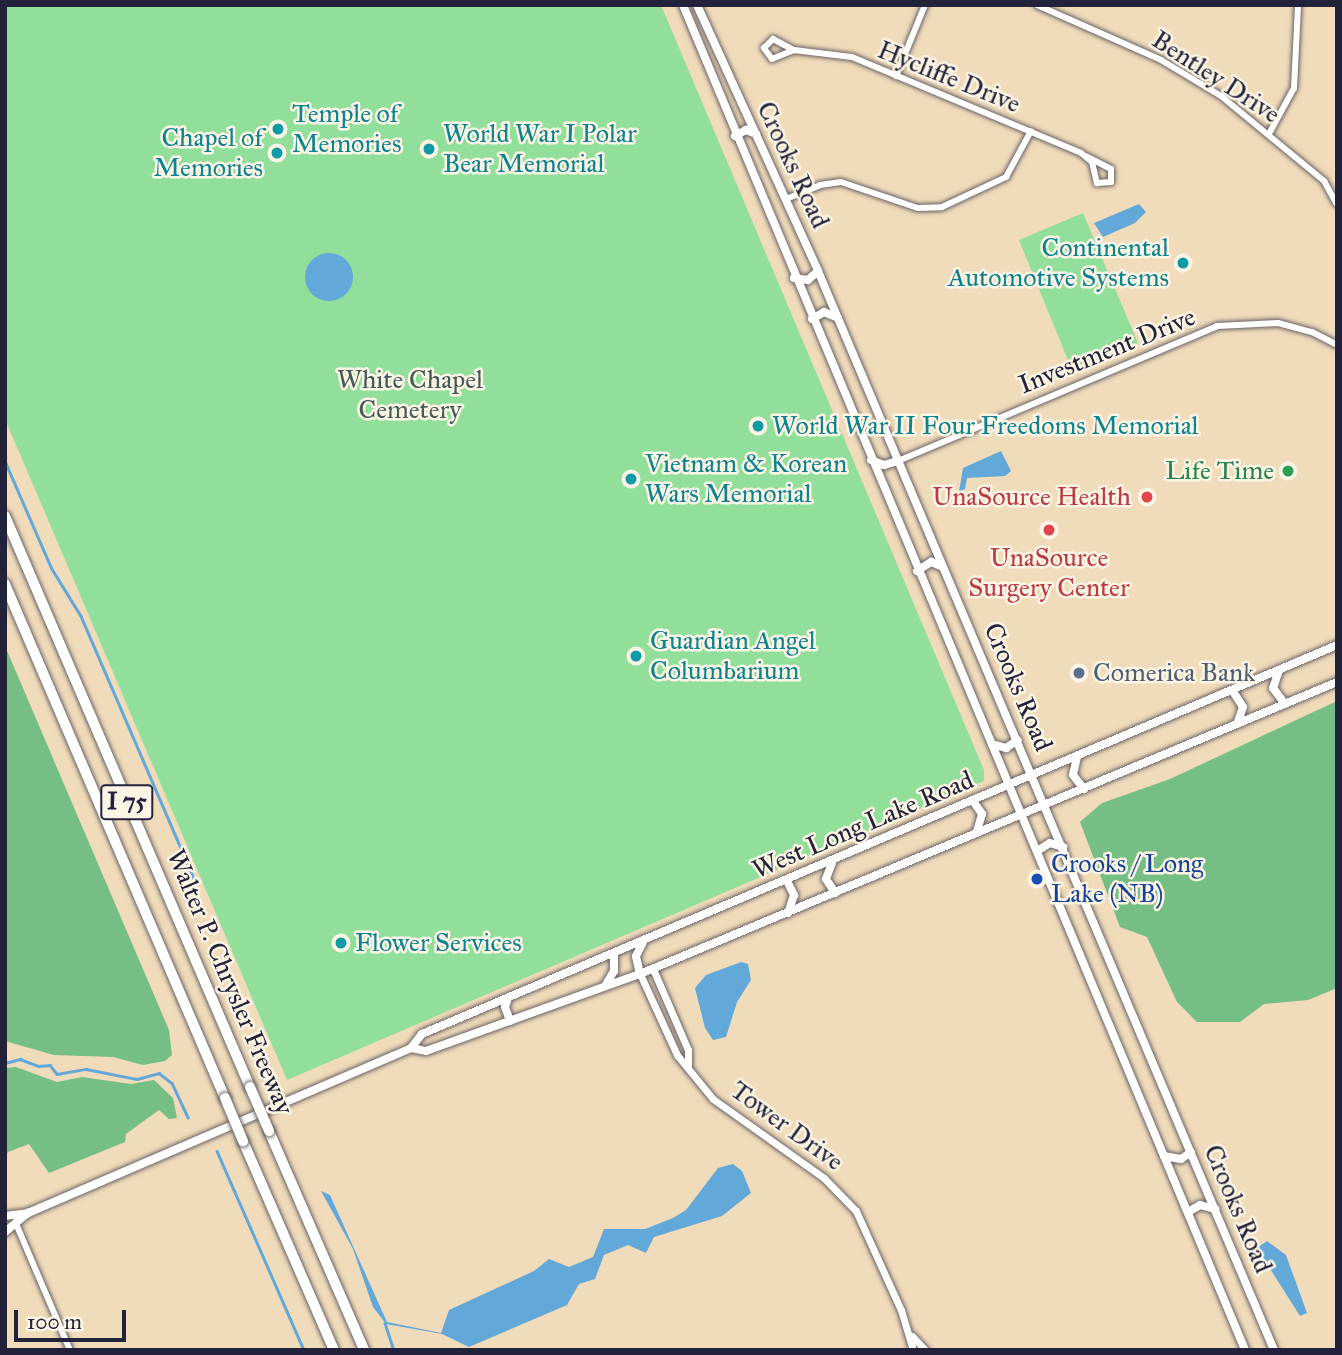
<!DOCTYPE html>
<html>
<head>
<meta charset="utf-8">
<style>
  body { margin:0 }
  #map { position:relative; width:1342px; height:1355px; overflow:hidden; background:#f0dbba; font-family:"IM FELL Great Primer",serif }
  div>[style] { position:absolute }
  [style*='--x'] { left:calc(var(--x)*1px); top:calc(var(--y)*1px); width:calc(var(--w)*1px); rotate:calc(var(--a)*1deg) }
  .green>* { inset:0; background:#92df9c }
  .forest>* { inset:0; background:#75be84 }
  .water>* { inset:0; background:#62a8d8 }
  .round { border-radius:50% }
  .stream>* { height:2.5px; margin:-1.25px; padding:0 1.25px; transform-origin:1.25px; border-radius:1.25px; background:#62a8d8 }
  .roads { filter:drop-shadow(0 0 2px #6a6367) drop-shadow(0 0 2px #6a6367) }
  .minor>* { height:6px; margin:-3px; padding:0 3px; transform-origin:3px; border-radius:3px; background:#fff }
  .tertiary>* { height:7px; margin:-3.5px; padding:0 3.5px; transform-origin:3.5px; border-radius:3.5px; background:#fff }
  .secondary>* { height:8px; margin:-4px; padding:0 4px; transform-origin:4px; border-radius:4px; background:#fff }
  .motorway>* { height:10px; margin:-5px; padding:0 5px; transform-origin:5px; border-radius:5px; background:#fff }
  .bridges { filter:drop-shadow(0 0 2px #6a6367) drop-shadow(0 0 2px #6a6367) }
  .motorway-bridge>* { height:10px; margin:-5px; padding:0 5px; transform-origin:5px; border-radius:5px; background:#fff }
  .dots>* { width:19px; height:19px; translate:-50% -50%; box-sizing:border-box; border:4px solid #fcf5e5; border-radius:50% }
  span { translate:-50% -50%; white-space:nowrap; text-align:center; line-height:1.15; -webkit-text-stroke:5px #fcf5e5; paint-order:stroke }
  .shield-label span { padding:2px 5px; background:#fcf5e5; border:2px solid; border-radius:5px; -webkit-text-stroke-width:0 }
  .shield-label { font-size:24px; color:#22223b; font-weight:700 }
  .street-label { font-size:26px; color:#22223b }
  .culture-label { font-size:26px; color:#0d838f }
  .left { translate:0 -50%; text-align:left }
  .right { translate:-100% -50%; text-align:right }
  .park-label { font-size:26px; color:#445b58 }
  .leisure-label { font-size:26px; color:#27864d }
  .health-label { font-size:26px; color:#be3a42 }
  .service-label { font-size:26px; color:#4e5e75 }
  .transit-label { font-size:26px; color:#164399 }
  .frame { position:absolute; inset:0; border:7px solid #22223b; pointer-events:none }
  .scale { position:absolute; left:14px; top:1310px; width:112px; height:32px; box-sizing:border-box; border:4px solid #22223b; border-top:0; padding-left:9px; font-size:21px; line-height:24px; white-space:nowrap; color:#22223b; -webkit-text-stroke:5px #fcf5e5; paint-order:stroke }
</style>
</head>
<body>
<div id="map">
  <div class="green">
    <div style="clip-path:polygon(5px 5px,661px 5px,984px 770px,984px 781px,287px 1080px,5px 419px)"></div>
    <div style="clip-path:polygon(1083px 213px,1138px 343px,1072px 370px,1019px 240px)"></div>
  </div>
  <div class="forest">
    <div style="clip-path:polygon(5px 646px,169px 1030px,172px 1055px,165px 1061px,143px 1065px,113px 1057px,54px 1055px,5px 1041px)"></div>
    <div style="clip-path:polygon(1337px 701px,1337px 988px,1308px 1000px,1264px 1004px,1240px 1022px,1197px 1022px,1177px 1002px,1147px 937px,1120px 927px,1080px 822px,1102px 803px,1170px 779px)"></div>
    <div style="clip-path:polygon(16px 1067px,57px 1082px,82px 1077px,131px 1084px,154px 1080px,173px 1098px,177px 1118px,169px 1119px,159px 1110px,126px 1134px,125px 1142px,49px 1173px,29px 1144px,8px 1152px,5px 1160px,5px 1068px)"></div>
  </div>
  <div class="water">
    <div style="clip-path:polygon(1139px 204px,1146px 212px,1135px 223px,1103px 237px,1094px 223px)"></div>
    <div class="round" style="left:305px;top:253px;width:48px;height:48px"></div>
    <div style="clip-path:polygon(1001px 451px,1011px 471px,1005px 476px,967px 478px,965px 489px,959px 492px,963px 468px)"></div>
    <div style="clip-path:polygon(741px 962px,748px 964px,751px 980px,737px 1002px,726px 1037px,713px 1040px,705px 1028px,695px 988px,706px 975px)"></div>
    <div style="clip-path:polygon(733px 1164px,742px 1171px,751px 1193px,722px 1216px,654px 1237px,646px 1253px,628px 1245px,604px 1255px,595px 1279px,579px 1284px,567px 1305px,469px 1347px,442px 1334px,386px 1324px,373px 1307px,353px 1249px,321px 1191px,330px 1195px,387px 1322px,441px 1333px,449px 1310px,534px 1271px,549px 1259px,569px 1267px,593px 1257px,604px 1229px,645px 1229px,673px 1218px,686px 1210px,718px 1168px)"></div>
    <div style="clip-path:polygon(1267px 1241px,1286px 1255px,1307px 1313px,1300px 1316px,1257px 1248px)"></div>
  </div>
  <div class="stream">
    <div style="--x:5;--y:461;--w:118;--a:66.5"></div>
    <div style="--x:52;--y:569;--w:55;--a:58.3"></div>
    <div style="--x:81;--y:616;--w:288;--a:66.7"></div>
    <div style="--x:5;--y:1063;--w:16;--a:-15"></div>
    <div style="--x:20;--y:1059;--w:19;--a:21"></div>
    <div style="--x:38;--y:1066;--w:12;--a:-5"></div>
    <div style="--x:50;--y:1065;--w:11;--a:52"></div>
    <div style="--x:57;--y:1074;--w:29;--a:-10"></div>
    <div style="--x:86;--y:1069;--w:52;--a:11.1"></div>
    <div style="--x:137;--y:1079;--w:23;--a:-15"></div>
    <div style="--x:159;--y:1073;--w:16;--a:38"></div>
    <div style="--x:172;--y:1083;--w:38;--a:65"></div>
    <div style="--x:217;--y:1151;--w:217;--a:66.4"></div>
    <div style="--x:385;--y:1323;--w:28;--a:72"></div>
  </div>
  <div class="roads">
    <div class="minor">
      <div style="--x:1037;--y:5;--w:136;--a:23.9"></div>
      <div style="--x:1161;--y:60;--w:70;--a:31"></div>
      <div style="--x:1221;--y:96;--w:134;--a:39.5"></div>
      <div style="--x:1324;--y:181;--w:26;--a:61"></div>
      <div style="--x:794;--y:50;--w:24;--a:158"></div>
      <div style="--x:772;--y:59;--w:14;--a:-126"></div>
      <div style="--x:764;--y:48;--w:13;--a:-45"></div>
      <div style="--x:773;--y:39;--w:24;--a:28"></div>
      <div style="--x:794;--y:50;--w:58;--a:6.9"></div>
      <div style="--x:852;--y:57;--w:248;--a:22.7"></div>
      <div style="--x:1081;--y:153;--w:14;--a:39"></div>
      <div style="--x:1092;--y:162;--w:22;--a:77"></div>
      <div style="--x:1097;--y:183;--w:14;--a:-4"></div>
      <div style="--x:1111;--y:182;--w:13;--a:-90"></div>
      <div style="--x:1111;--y:169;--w:28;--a:-153"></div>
      <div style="--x:896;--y:76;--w:77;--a:-67.8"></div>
      <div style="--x:1270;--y:132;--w:50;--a:-61.4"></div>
      <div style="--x:1294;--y:88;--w:83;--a:-87.2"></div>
      <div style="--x:786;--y:199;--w:37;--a:-22"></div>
      <div style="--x:820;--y:185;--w:21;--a:-8"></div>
      <div style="--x:841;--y:182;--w:81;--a:18.7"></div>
      <div style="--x:918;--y:208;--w:24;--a:-2"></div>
      <div style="--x:942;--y:207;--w:71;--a:-25.1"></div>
      <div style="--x:1006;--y:177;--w:52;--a:-61.5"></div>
      <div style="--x:898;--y:461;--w:346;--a:-22.9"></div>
      <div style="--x:1217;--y:326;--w:61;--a:-2.8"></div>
      <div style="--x:1278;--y:323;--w:35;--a:15"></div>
      <div style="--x:1312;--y:332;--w:28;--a:27"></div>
      <div style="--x:17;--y:1226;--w:135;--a:66.9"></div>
    </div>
    <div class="tertiary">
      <div style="--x:653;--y:969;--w:88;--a:66.6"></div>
      <div style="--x:688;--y:1050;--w:15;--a:90"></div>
      <div style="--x:640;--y:974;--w:89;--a:65.4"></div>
      <div style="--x:677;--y:1055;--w:57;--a:50.7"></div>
      <div style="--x:713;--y:1099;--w:136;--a:35.4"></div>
      <div style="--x:824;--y:1178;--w:46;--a:45.9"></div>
      <div style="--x:856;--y:1211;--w:109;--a:65.6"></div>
      <div style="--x:901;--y:1310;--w:42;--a:73.3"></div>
      <div style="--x:912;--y:1336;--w:19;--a:47"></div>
    </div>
    <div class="secondary">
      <div style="--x:683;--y:5;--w:1458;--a:67.32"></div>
      <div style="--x:697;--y:5;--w:292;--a:65.5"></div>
      <div style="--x:818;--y:271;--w:1171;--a:67.09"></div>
      <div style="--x:735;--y:136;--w:13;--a:-29"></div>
      <div style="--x:746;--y:130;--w:11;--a:22"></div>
      <div style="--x:794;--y:278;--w:14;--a:8"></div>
      <div style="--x:808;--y:280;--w:13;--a:-42"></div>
      <div style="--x:812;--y:319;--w:14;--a:-30"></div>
      <div style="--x:824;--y:312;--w:15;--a:23"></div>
      <div style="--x:871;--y:460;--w:14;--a:21"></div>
      <div style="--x:884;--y:465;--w:15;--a:-16"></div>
      <div style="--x:917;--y:571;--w:17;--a:-33"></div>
      <div style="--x:931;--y:562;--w:13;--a:23"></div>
      <div style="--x:1279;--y:670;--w:19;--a:108"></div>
      <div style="--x:1273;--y:688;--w:20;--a:53"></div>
      <div style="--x:1232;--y:690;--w:20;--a:57"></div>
      <div style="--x:1243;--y:707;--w:18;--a:109"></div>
      <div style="--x:992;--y:744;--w:15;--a:16"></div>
      <div style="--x:1006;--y:748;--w:14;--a:-34"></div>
      <div style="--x:1077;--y:757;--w:18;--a:103"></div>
      <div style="--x:1073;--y:775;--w:18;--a:52"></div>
      <div style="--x:973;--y:801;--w:16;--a:55"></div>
      <div style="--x:982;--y:814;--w:19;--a:106"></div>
      <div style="--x:1037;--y:851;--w:15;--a:-32"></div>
      <div style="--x:1050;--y:843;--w:14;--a:17"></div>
      <div style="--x:832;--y:863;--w:17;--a:111"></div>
      <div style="--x:826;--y:879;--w:17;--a:57"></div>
      <div style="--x:787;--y:881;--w:16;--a:63"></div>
      <div style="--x:794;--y:895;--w:19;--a:108"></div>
      <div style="--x:640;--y:974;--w:18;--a:-103"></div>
      <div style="--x:636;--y:956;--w:16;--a:-63"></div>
      <div style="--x:605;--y:986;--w:17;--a:-59"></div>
      <div style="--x:614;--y:971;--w:17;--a:-90"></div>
      <div style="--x:508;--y:998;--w:9;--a:108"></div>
      <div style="--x:505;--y:1007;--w:15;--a:70"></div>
      <div style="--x:411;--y:1048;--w:15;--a:11"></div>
      <div style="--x:426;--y:1051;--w:227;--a:-19.8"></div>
      <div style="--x:640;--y:974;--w:756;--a:-22.73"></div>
      <div style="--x:1164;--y:1156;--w:17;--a:10"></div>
      <div style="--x:1181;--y:1159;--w:12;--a:-35"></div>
      <div style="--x:1188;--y:1212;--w:14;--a:-30"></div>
      <div style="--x:1200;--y:1205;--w:16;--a:15"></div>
      <div style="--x:5;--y:1216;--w:23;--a:-7"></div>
      <div style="--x:28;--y:1213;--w:417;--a:-23.3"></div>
      <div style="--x:411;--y:1048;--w:18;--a:-52"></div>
      <div style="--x:422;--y:1034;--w:994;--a:-23.03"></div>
      <div style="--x:5;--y:1232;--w:30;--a:-40"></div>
    </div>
    <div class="motorway">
      <div style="--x:5;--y:516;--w:621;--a:66.78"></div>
      <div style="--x:5;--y:584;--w:559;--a:66.83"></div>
      <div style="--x:269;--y:1131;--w:239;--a:66.5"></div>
      <div style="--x:243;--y:1141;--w:228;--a:66.5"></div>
    </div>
  </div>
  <div class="bridges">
    <div class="motorway-bridge">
      <div style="--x:250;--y:1087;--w:48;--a:66.6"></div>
      <div style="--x:225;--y:1098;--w:47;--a:67.3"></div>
    </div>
  </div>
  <div class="dots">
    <div style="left:278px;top:129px;background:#0f9aa8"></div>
    <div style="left:429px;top:149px;background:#0f9aa8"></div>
    <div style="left:277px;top:153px;background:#0f9aa8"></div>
    <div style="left:1183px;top:263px;background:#0f9aa8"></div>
    <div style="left:758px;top:426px;background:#0f9aa8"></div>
    <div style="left:1288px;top:471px;background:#2e9e5b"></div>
    <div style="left:631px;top:479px;background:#0f9aa8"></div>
    <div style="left:1147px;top:497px;background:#e0444e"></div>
    <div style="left:1049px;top:530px;background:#e0444e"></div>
    <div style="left:636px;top:656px;background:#0f9aa8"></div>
    <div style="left:1079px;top:673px;background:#5c6f8a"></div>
    <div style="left:1037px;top:879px;background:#1a4fb4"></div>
    <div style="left:341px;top:943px;background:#0f9aa8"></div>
  </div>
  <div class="shield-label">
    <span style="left:127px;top:802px">I 75</span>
  </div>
  <div class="street-label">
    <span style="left:949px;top:77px;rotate:22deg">Hycliffe Drive</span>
    <span style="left:1216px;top:77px;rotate:33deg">Bentley Drive</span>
    <span style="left:793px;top:165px;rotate:65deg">Crooks Road</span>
    <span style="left:1107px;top:351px;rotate:-22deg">Investment Drive</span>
    <span style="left:1018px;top:687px;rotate:67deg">Crooks Road</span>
    <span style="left:863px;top:825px;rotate:-23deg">West Long Lake Road</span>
    <span style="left:230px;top:982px;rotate:67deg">Walter P. Chrysler Freeway</span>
    <span style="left:787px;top:1126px;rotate:36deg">Tower Drive</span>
    <span style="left:1238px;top:1209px;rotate:67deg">Crooks Road</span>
  </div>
  <div class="culture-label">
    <span class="left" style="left:292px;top:129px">Temple of<br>Memories</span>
    <span class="left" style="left:443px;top:149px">World War I Polar<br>Bear Memorial</span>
    <span class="right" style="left:263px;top:153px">Chapel of<br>Memories</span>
    <span class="right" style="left:1169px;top:263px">Continental<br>Automotive Systems</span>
    <span class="left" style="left:772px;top:426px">World War II Four Freedoms Memorial</span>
    <span class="left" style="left:645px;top:479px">Vietnam &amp; Korean<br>Wars Memorial</span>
    <span class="left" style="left:650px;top:656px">Guardian Angel<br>Columbarium</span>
    <span class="left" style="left:355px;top:943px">Flower Services</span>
  </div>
  <div class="park-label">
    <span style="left:410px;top:395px">White Chapel<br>Cemetery</span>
  </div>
  <div class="leisure-label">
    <span class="right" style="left:1274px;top:471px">Life Time</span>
  </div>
  <div class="health-label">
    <span class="right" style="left:1131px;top:497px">UnaSource Health</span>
    <span style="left:1049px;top:573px">UnaSource<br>Surgery Center</span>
  </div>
  <div class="service-label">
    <span class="left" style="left:1093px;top:673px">Comerica Bank</span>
  </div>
  <div class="transit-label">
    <span class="left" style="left:1051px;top:879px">Crooks / Long<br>Lake (NB)</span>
  </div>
  <div class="frame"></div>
  <div class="scale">100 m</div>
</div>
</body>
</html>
